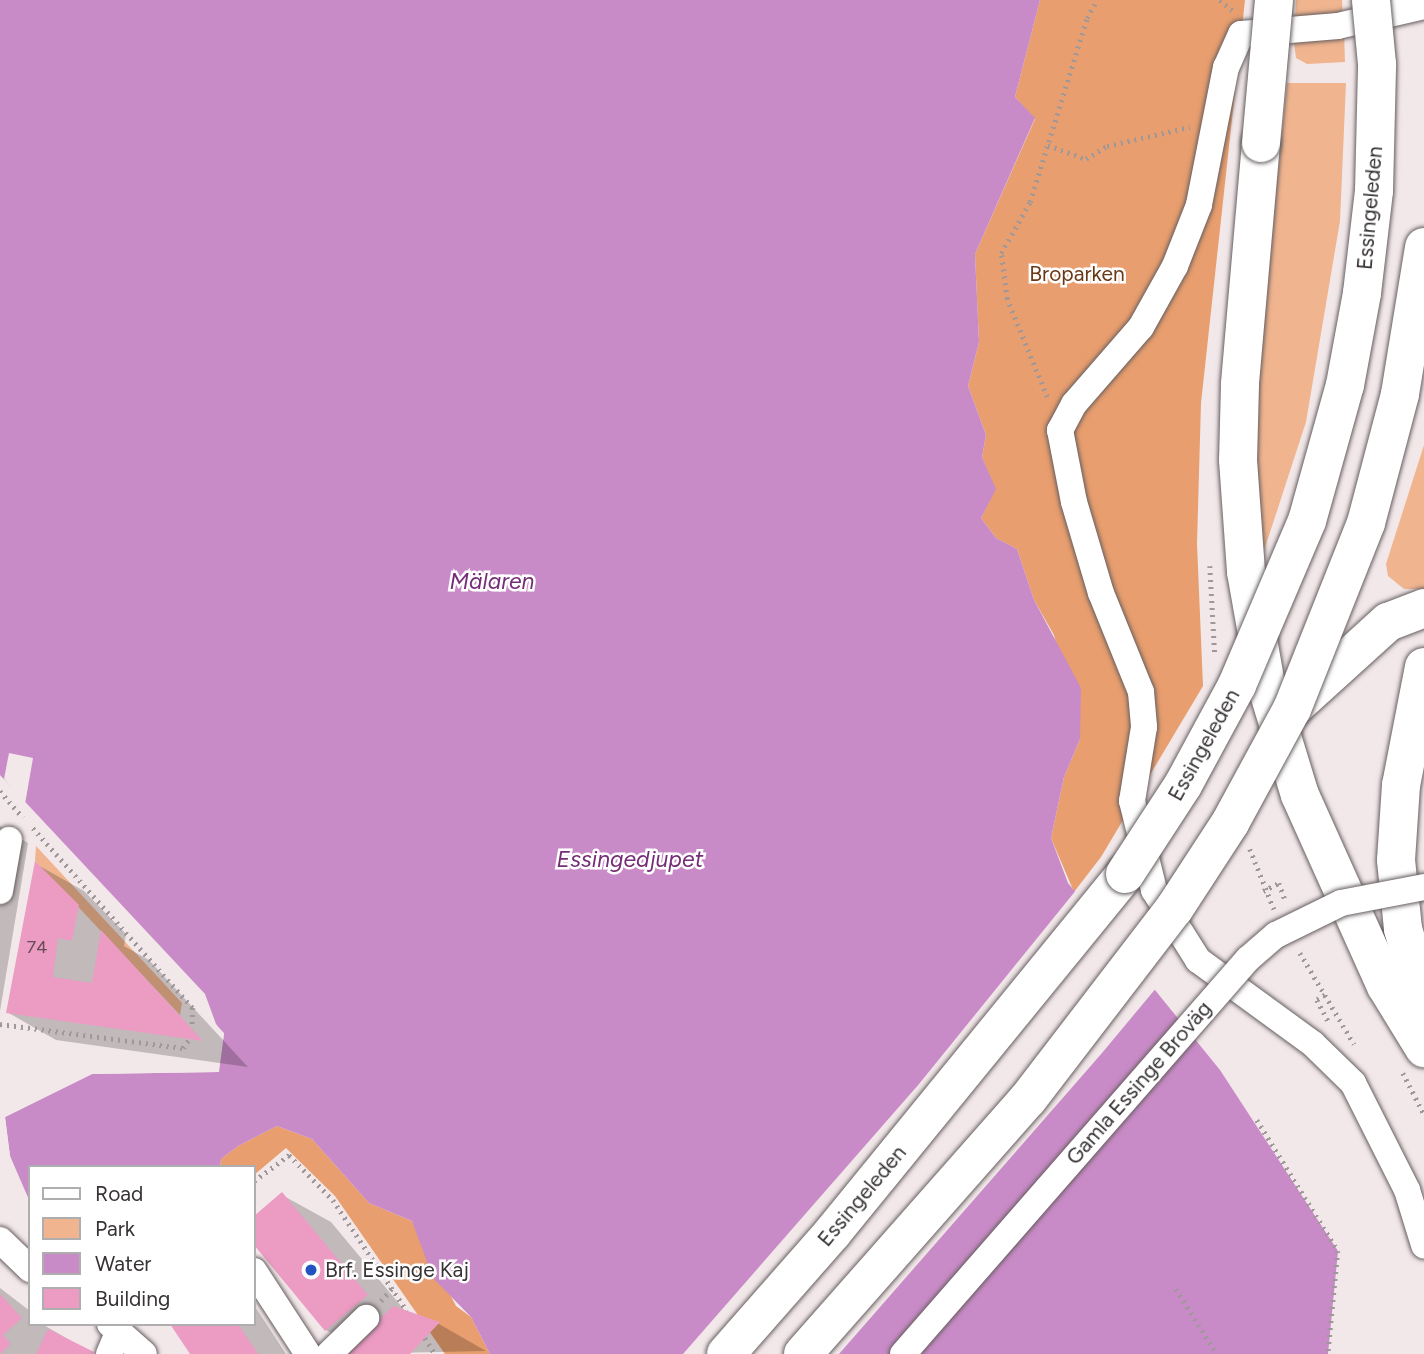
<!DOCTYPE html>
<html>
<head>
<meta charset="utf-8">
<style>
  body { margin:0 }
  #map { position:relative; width:1424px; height:1354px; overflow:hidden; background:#f2e8e9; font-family:Figtree,sans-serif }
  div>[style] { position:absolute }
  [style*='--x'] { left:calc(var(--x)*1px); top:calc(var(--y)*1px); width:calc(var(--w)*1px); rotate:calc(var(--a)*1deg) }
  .green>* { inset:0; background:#f0b48f }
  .forest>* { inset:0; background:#e89e6e }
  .water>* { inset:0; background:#c98bc7 }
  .pier>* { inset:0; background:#f2e8e9 }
  .shadow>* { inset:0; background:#0003 }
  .building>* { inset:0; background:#ec9bc3 }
  .path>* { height:4.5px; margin-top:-2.25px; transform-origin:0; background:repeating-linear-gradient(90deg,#9f9899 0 2px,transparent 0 7px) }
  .roads { filter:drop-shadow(0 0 2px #665e5f) drop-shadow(0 0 2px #665e5f) }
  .minor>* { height:26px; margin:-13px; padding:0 13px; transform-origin:13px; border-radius:13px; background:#fff }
  .highway>* { height:38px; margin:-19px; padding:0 19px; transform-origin:19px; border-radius:19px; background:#fff }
  .bridges { filter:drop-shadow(0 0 2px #665e5f) drop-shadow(0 0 2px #665e5f) }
  .minor-bridge>* { height:26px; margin:-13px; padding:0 13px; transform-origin:13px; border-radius:13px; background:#fff }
  .highway-bridge>* { height:38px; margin:-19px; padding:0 19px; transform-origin:19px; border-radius:19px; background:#fff }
  .dots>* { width:19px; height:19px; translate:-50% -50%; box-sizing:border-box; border:4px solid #fff; border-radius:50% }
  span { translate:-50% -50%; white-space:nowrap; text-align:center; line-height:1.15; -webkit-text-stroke:5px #fff; paint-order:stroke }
  .number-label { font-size:18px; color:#644d58 }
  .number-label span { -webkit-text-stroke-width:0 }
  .street-label { font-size:21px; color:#373334 }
  .park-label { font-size:21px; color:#693916 }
  .poi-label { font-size:21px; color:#373334 }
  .left { translate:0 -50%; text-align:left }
  .water-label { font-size:23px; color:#762d77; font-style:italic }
  .legend { position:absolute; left:28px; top:1165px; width:228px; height:161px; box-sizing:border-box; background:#fff; border:2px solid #afadae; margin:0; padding:9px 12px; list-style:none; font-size:21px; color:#373334 }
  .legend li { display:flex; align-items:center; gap:14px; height:35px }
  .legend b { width:35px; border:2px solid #afadae }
</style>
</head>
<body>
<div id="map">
  <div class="green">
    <div style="clip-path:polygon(1296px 0,1342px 0,1343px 21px,1295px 22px)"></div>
    <div style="clip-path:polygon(1344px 32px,1345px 62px,1307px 64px,1296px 58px,1293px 35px)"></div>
    <div style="clip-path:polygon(1287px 83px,1346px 83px,1340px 221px,1306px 422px,1260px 563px,1255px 395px)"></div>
    <div style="clip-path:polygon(1424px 445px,1424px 589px,1404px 589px,1388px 576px,1386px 564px)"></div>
    <div style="clip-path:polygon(36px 846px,182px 1003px,180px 1015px,35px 861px)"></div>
  </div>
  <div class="forest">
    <div style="clip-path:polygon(1040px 0,1245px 0,1201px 403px,1197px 544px,1203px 686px,1101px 857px,1074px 892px,1051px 838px,1064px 777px,1080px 739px,1054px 635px,1034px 600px,1017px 549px,996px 538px,981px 518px,995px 489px,982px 457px,986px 435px,968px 386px,979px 342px,975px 254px,1035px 119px,1015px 97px)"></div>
    <div style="clip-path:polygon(277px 1126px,312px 1139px,369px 1203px,412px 1221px,456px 1306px,471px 1317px,490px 1354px,445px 1354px,335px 1196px,286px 1148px,254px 1175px,254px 1167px,220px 1167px,221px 1159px,238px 1146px)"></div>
  </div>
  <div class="water">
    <div style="clip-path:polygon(0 0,1040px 0,1015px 97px,1035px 118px,975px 254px,979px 342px,968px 386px,986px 435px,982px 457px,996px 489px,981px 518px,996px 538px,1017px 549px,1034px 600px,1081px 688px,1080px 739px,1064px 777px,1051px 838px,1068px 883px,1220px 1070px,1338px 1251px,1328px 1354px,490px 1354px,471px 1317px,433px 1278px,412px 1221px,369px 1203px,312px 1139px,277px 1126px,238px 1146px,221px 1159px,220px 1167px,30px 1167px,30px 1202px,10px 1156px,5px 1117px,92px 1074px,218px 1072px,224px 1034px,216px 1024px,205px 994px,0 775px)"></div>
  </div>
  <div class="pier">
    <div style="clip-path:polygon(9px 753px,33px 758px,25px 804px,4px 779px)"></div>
    <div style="clip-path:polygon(1077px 889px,1157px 987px,1102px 1053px,839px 1354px,683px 1354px,919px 1084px)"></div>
    <div style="clip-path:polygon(211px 1020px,224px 1033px,219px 1072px,92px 1074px,5px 1117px,10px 1156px,27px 1204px,7px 1157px,3px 1114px,91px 1070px,216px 1069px,221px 1035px)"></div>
  </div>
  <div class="shadow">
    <div style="clip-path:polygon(0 826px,28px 843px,0 1011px)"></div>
    <div style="clip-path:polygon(36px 864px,84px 891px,126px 934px,124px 946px,149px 960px,248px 1067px,56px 1040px,7px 1012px)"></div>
    <div style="clip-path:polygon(282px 1195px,331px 1222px,406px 1312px,439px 1324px,486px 1351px,345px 1354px,354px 1346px,326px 1330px,254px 1243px,254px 1218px)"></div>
    <div style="clip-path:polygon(0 1288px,30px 1311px,30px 1324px,42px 1324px,94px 1354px,0 1354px)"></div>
    <div style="clip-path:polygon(254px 1305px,286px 1354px,192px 1354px,172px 1324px,254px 1324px)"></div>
  </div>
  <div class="building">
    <div style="clip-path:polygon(35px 861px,79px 905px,72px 941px,58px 938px,53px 977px,92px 983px,101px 930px,203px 1041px,6px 1013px)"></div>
    <div style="clip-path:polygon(282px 1192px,368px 1295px,325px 1331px,254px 1245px,254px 1216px)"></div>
    <div style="clip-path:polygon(0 1294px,22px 1318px,3px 1335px,11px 1344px,0 1354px)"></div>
    <div style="clip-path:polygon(393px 1306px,440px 1322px,410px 1354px,344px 1354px)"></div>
    <div style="clip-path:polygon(170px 1324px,238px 1324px,258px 1354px,190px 1354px)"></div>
    <div style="clip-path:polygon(48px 1329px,94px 1352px,93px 1354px,36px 1354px)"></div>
  </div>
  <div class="path">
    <div style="--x:1220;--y:0;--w:16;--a:40"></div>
    <div style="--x:1048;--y:145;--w:40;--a:20.2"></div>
    <div style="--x:1086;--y:159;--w:25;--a:-32"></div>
    <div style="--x:1107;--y:146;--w:85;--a:-12.9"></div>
    <div style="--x:1047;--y:397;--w:106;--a:-112.2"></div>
    <div style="--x:1007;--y:299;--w:46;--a:-97.4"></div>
    <div style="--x:1001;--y:253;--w:59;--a:-60.4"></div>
    <div style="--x:1030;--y:202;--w:193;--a:-72.8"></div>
    <div style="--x:1087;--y:18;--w:21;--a:-61"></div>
    <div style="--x:1210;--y:566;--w:89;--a:86.8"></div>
    <div style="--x:0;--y:791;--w:35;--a:49"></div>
    <div style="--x:33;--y:828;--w:241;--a:48.4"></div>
    <div style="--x:193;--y:1008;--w:21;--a:93"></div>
    <div style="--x:1250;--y:849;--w:65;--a:68.2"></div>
    <div style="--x:1263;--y:891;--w:18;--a:-27"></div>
    <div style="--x:1279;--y:883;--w:20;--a:70"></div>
    <div style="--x:1300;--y:953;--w:106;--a:59.3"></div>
    <div style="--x:1325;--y:995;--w:9;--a:148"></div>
    <div style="--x:1317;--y:1000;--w:24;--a:62"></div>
    <div style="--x:0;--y:1024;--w:185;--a:7.5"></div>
    <div style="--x:183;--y:1048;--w:11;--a:-56"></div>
    <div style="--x:1403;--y:1073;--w:46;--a:62.9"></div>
    <div style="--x:1257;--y:1120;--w:154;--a:58.3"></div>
    <div style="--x:1338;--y:1251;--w:103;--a:95.5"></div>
    <div style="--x:254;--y:1181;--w:44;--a:-36.6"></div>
    <div style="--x:289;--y:1155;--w:63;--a:45.6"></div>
    <div style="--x:333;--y:1200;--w:133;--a:56.3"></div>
    <div style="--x:1176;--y:1289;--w:77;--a:57.8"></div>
    <div style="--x:381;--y:1301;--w:17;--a:-50"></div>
    <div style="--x:425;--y:1338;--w:19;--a:58"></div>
  </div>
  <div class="roads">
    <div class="minor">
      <div style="--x:1424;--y:6;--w:88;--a:166.9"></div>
      <div style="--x:1338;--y:26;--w:97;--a:175.3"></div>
      <div style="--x:1241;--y:34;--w:36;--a:114"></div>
      <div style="--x:1226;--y:67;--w:141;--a:101.1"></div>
      <div style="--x:1199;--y:205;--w:66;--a:111.5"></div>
      <div style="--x:1175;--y:266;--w:70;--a:119.1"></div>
      <div style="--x:1141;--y:327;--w:102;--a:131"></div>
      <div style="--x:1074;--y:404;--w:30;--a:118"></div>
      <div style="--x:1060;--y:430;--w:73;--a:79"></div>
      <div style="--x:1074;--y:502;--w:95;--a:73.5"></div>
      <div style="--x:1101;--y:593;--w:107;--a:68"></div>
      <div style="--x:1141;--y:692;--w:35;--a:85"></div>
      <div style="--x:1144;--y:727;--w:75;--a:99.2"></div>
      <div style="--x:1132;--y:801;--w:92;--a:76.1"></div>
      <div style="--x:1154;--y:890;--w:83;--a:57.8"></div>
      <div style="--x:1198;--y:960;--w:142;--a:36.1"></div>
      <div style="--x:1313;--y:1044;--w:56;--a:44.3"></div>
      <div style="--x:1353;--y:1083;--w:120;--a:63.2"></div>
      <div style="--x:1407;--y:1190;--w:58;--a:72.8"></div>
      <div style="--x:0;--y:891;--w:52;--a:-80"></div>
      <div style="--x:0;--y:1240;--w:42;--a:44"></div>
      <div style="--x:254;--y:1271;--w:99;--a:57"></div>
      <div style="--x:110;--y:1324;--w:45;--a:41.4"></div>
      <div style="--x:109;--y:1354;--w:26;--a:-67"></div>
      <div style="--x:329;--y:1354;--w:52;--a:-44.2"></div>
    </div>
    <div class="highway">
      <div style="--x:1261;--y:143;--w:243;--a:95"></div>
      <div style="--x:1240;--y:385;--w:75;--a:91.5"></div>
      <div style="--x:1238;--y:460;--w:112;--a:85.9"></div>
      <div style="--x:1246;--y:572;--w:114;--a:79.9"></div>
      <div style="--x:1266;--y:684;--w:116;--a:73"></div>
      <div style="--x:1300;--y:795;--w:209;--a:65.8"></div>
      <div style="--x:1386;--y:986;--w:73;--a:58.5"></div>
      <div style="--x:1424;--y:667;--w:120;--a:101"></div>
      <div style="--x:1401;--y:785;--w:75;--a:93.8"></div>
      <div style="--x:1396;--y:860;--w:69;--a:84.2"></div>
      <div style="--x:1403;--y:929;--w:74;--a:73.5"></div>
      <div style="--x:1292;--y:709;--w:130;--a:-42.2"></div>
      <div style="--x:1388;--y:622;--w:39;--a:-21"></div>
      <div style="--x:726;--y:1354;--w:162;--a:-48.7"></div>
      <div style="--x:833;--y:1232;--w:462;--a:-50.8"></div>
    </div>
  </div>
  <div class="bridges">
    <div class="minor-bridge">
      <div style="--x:903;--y:1354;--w:524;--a:-48.87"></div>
      <div style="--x:1248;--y:959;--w:37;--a:-41"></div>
      <div style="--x:1276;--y:935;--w:72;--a:-26.2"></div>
      <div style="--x:1341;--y:903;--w:85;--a:-10.9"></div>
    </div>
    <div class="highway-bridge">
      <div style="--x:1261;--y:143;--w:144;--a:-84.8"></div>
      <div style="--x:1125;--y:874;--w:106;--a:-56.9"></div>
      <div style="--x:1183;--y:785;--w:114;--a:-61.6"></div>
      <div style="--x:1237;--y:685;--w:178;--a:-66.9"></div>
      <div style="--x:1307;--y:521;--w:141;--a:-74.4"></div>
      <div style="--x:1345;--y:385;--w:94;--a:-79.5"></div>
      <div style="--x:1362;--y:293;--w:103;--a:-83.3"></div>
      <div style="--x:1374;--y:191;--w:127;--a:-88.6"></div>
      <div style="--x:1377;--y:64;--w:64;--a:-95.4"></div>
      <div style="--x:803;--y:1354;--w:340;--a:-48.6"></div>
      <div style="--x:1028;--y:1099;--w:240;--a:-52.5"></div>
      <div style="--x:1174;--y:909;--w:103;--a:-56.9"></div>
      <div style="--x:1230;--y:823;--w:130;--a:-61.5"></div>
      <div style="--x:1292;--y:709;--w:200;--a:-68.3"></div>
      <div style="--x:1366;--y:523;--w:133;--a:-75.2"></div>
      <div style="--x:1400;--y:394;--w:149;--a:-80.7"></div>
    </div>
  </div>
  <div class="dots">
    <div style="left:311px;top:1270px;background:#2253c1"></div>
  </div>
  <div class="number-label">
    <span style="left:37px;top:947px">74</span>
  </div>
  <div class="street-label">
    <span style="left:1370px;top:208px;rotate:-85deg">Essingeleden</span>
    <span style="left:1204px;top:745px;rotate:-61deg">Essingeleden</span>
    <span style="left:1139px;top:1083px;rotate:-49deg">Gamla Essinge Broväg</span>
    <span style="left:862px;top:1196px;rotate:-50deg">Essingeleden</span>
  </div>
  <div class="park-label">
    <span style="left:1077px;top:274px">Broparken</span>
  </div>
  <div class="poi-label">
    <span class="left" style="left:325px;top:1270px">Brf. Essinge Kaj</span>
  </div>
  <div class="water-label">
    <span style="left:492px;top:581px">Mälaren</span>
    <span style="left:630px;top:859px">Essingedjupet</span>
  </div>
  <ul class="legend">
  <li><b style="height:9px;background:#fff"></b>Road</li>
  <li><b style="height:19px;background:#f0b48f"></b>Park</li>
  <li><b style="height:19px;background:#c98bc7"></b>Water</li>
  <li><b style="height:19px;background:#ec9bc3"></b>Building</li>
  </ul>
</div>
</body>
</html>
